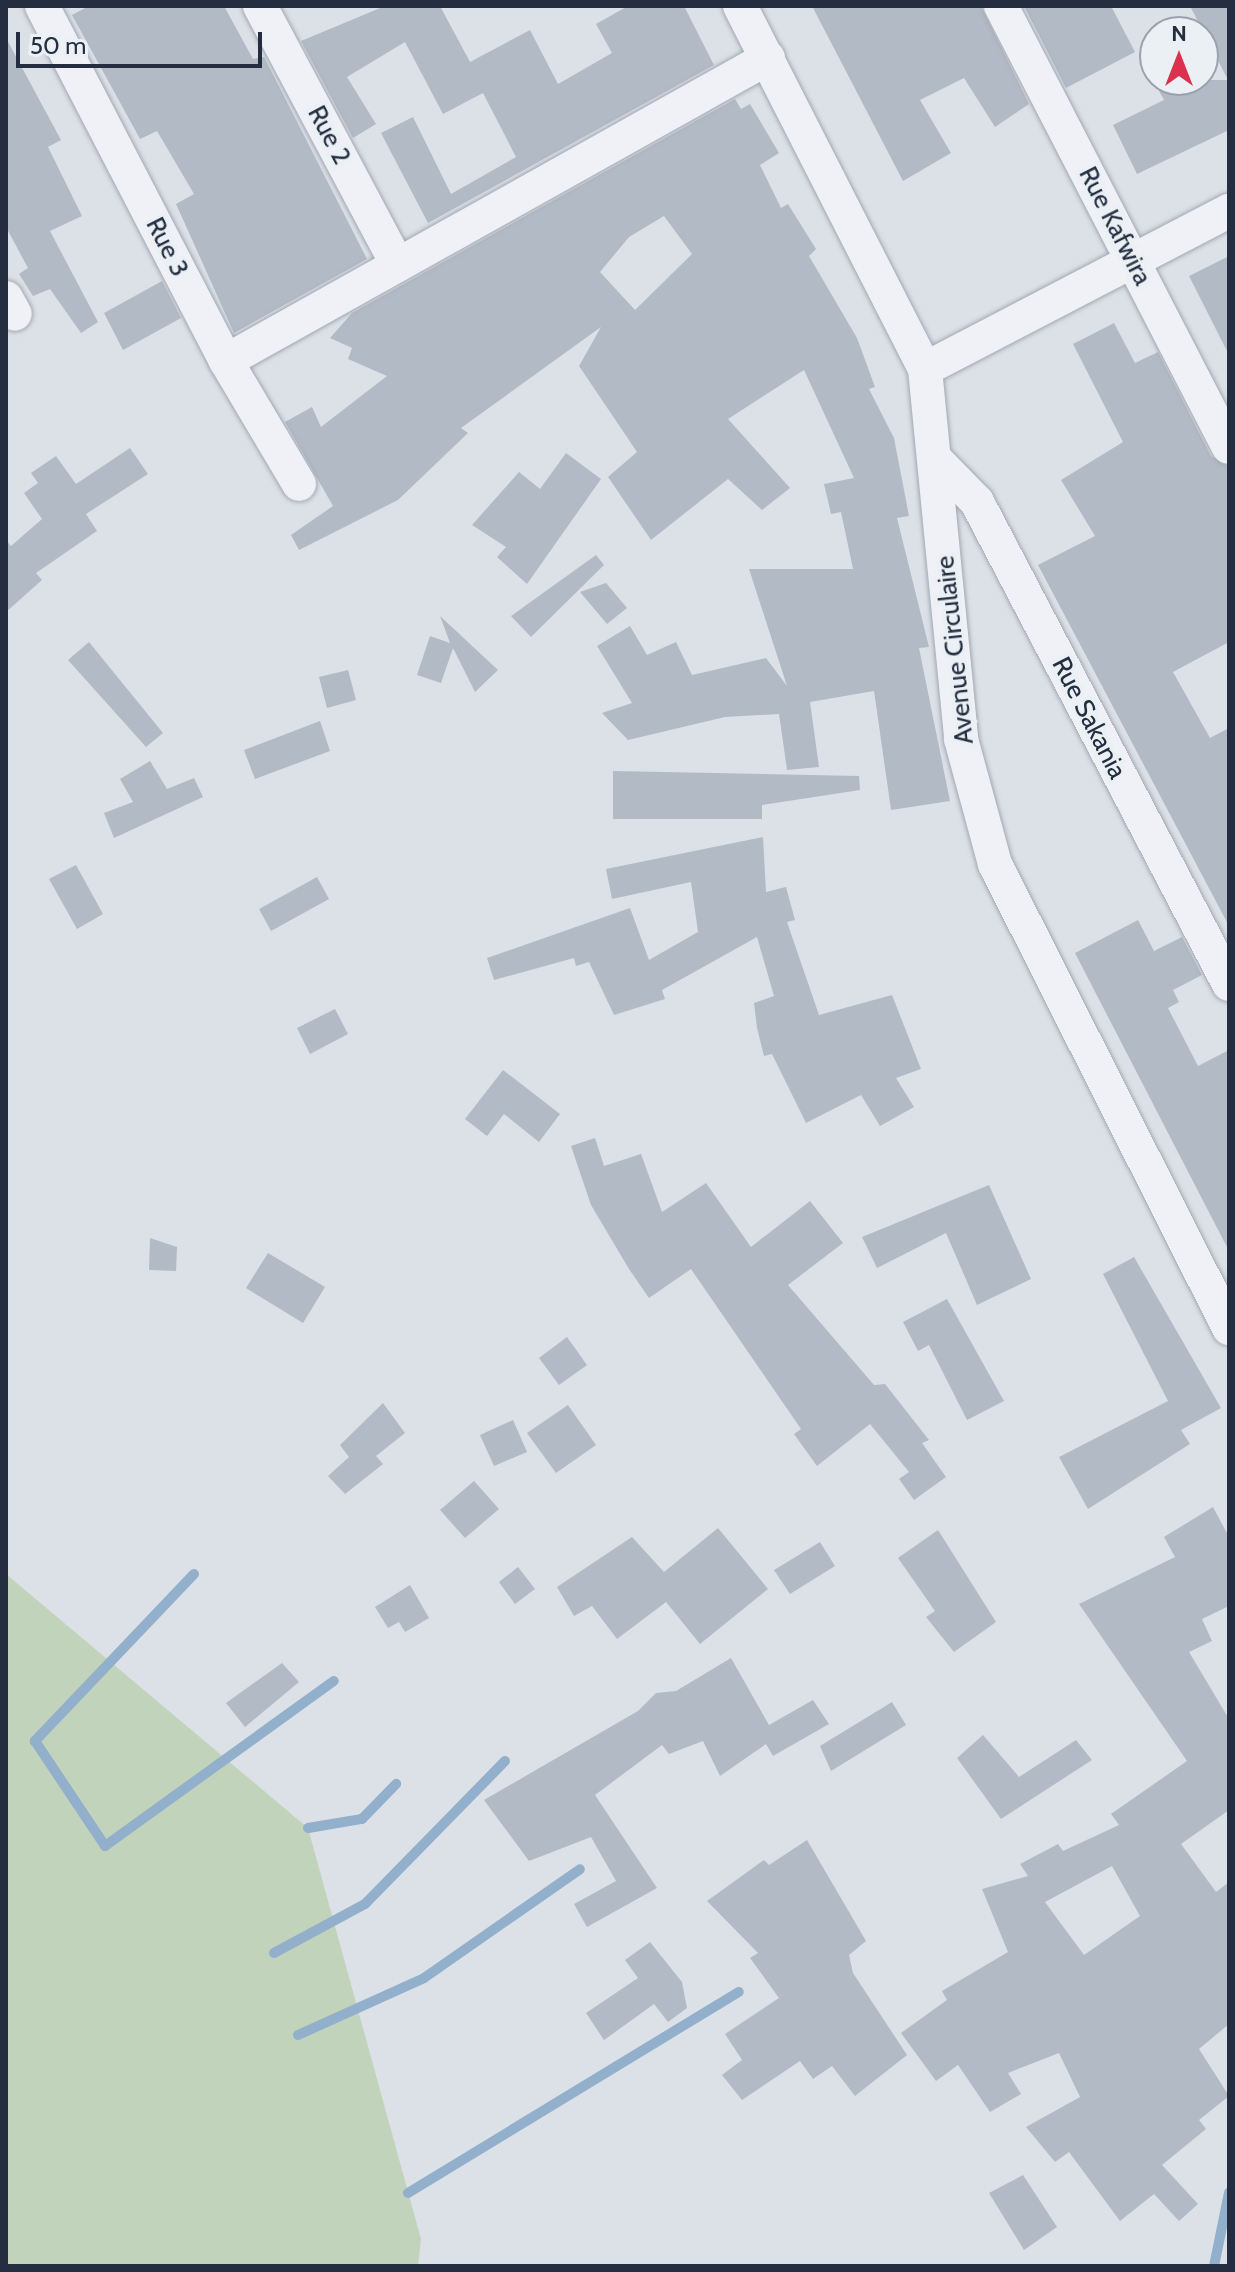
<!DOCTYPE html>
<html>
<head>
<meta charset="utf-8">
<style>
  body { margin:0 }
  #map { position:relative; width:1235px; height:2272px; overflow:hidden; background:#dce1e8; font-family:Cabin,sans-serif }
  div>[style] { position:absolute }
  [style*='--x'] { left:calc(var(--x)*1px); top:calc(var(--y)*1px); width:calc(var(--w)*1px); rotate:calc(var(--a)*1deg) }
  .green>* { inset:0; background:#c2d3bc }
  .stream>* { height:10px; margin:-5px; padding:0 5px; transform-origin:5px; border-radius:5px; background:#92afcc }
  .building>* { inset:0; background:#b2bac5 }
  .roads { filter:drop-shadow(0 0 2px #a1a8b2) drop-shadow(0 0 2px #a1a8b2) }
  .street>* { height:34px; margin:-17px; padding:0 17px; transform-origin:17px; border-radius:17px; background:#eff1f6 }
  span { translate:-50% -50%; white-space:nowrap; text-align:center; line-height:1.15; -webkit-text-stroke:8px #ebf0f5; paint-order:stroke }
  .street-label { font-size:26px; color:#242e40 }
  .frame { position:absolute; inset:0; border:8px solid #242e40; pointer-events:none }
  .north { position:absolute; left:1139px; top:16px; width:80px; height:80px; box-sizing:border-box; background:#ebf0f5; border:2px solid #9ba2ad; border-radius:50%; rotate:0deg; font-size:22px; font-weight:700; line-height:32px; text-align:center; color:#242e40 }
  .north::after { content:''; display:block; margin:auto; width:28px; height:36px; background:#dc314e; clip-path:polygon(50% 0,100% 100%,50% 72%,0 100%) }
  .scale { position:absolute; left:16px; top:32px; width:246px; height:36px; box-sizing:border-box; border:4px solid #242e40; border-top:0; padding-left:10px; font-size:24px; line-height:28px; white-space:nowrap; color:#242e40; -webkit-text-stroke:6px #ebf0f5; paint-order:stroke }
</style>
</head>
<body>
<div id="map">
  <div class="green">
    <div style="clip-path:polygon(6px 1574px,308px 1828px,421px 2239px,418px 2266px,6px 2266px)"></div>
  </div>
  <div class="stream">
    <div style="--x:194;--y:1574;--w:231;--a:133.6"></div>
    <div style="--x:35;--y:1741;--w:126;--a:56.3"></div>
    <div style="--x:105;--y:1846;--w:282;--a:-35.8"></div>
    <div style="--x:308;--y:1828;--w:55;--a:-9.5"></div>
    <div style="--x:362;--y:1819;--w:49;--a:-45.8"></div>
    <div style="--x:274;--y:1953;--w:103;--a:-28.3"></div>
    <div style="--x:365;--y:1904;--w:200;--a:-45.6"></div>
    <div style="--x:298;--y:2035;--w:138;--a:-24.3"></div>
    <div style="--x:424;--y:1978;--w:190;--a:-34.9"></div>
    <div style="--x:408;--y:2193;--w:387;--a:-31.3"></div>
    <div style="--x:1214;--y:2266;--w:75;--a:-78.4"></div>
  </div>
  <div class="building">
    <div style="clip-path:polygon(89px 6px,224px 6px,253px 59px,264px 57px,367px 259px,234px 333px,176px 204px,194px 194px,157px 131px,140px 139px,72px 15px)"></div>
    <div style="clip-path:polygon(385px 6px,440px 6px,470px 62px,530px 30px,558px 84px,612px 53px,596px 24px,628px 6px,684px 6px,714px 65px,428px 223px,381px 133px,413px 117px,451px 194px,516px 157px,483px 93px,443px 114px,405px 42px,347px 77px,376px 124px,353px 138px,301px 41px)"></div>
    <div style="clip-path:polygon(812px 6px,981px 6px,1029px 104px,995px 127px,964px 78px,920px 100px,951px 153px,903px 181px)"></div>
    <div style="clip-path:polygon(1024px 6px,1111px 6px,1135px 52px,1066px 88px)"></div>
    <div style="clip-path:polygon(1190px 6px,1229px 6px,1229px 130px,1137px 174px,1113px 125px,1164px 100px,1153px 80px,1228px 80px)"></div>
    <div style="clip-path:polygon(6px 38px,61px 140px,48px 147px,82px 216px,50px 231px,98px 322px,81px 333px,50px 289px,33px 296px,19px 274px,28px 268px,6px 227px)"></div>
    <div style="clip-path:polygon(evenodd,735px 99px,741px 109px,750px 104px,779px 153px,760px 165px,781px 208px,788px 204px,816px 249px,809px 256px,857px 338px,875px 387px,869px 389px,894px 438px,909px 516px,897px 518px,929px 647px,919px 648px,950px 801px,891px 810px,874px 691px,810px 702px,819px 767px,787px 770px,779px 714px,725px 717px,628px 740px,602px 713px,632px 703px,597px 646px,630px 626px,647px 655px,676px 642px,692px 675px,766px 658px,787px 686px,749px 569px,853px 569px,841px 512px,831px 514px,824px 484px,854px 478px,804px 370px,728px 419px,790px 488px,762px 510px,728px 479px,651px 540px,608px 477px,637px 452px,579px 366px,601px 327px,461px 428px,468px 433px,398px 500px,299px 550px,291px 535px,333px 506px,285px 422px,312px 407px,321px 427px,387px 376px,348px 359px,352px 348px,330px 338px,352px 313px,735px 99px,664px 216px,692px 254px,635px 310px,600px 272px,629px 237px,664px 216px)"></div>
    <div style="clip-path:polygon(1229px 256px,1229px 355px,1189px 276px)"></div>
    <div style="clip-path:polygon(162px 281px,181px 318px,123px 350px,104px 313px)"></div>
    <div style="clip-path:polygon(1114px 323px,1135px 363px,1158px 352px,1211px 456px,1229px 467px,1229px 642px,1173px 672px,1210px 738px,1229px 728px,1229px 926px,1038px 565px,1095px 536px,1061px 480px,1123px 442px,1073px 344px)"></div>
    <div style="clip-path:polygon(130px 448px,148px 474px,86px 514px,97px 531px,36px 573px,42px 580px,6px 612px,6px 540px,11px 546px,42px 519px,24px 493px,38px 483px,31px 473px,56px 456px,76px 484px)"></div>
    <div style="clip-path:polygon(566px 453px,601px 479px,527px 584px,497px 557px,506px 547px,472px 525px,519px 472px,540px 489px)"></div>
    <div style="clip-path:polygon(596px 555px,604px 565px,531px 637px,511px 616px)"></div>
    <div style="clip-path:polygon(606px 583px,627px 608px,607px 624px,580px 592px)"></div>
    <div style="clip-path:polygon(440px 616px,498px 670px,475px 692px,453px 648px,441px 683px,417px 675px,430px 636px,450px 643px)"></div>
    <div style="clip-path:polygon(89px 642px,163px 733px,146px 747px,68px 660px)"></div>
    <div style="clip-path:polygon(348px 670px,356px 700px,327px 708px,319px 677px)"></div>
    <div style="clip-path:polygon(320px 721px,330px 751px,255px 779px,244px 750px)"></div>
    <div style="clip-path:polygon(150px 761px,167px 789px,194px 778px,203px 797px,114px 838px,104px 813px,133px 802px,120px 779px)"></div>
    <div style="clip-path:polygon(613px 771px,859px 776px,860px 790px,762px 805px,762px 819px,613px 819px)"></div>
    <div style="clip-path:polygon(763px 837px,766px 892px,786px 887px,795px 920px,787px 922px,819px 1015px,892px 995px,921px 1069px,896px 1078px,914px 1107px,880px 1126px,861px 1095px,806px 1123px,772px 1054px,764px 1056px,757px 1028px,754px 1003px,774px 996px,757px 937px,662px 990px,665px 999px,614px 1015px,589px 962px,576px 966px,574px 958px,494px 980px,487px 958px,630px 908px,649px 960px,698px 932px,691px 882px,612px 899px,606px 869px)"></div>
    <div style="clip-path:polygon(76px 865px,103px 914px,77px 929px,49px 879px)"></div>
    <div style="clip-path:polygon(317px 877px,329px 899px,271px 931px,259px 909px)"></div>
    <div style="clip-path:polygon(1138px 920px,1154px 951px,1182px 937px,1202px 975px,1173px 990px,1179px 1002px,1168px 1008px,1198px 1066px,1229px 1050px,1229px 1251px,1075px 953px)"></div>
    <div style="clip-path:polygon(335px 1009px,348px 1034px,310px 1054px,297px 1028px)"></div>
    <div style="clip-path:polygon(503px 1070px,560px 1114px,539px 1142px,504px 1114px,487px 1136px,465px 1119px)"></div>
    <div style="clip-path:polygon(595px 1138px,604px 1166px,641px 1154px,662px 1212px,706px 1183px,751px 1247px,810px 1201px,843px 1243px,788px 1285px,874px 1385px,885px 1384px,929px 1440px,922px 1443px,946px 1477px,914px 1500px,899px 1479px,909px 1472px,870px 1424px,817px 1466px,794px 1434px,801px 1429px,691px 1269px,649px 1298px,629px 1269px,591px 1205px,571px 1146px)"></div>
    <div style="clip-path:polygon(989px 1185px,1031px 1279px,977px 1305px,946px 1233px,877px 1268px,862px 1237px)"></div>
    <div style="clip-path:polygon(150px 1238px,177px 1247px,176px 1271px,149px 1270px)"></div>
    <div style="clip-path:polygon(268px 1253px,325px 1287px,303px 1323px,246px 1288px)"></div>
    <div style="clip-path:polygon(1134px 1257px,1221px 1408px,1181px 1430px,1190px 1444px,1088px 1509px,1059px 1457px,1168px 1401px,1103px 1274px)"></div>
    <div style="clip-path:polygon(947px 1299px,1004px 1401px,967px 1420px,929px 1345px,918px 1351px,903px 1322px)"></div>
    <div style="clip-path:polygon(567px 1337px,587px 1365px,559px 1385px,539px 1358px)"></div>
    <div style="clip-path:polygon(383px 1403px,405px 1433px,376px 1456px,383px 1464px,345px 1494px,328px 1476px,349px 1457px,340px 1445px)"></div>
    <div style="clip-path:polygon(568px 1405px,596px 1445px,556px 1473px,527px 1433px)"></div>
    <div style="clip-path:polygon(513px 1420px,527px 1452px,494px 1466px,480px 1435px)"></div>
    <div style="clip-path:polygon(474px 1481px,499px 1509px,465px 1538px,440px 1510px)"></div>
    <div style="clip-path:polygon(evenodd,1213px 1507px,1229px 1537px,1229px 1606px,1202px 1619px,1212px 1641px,1189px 1652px,1229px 1719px,1229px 1810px,1181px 1844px,1216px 1892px,1229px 1882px,1229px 2024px,1199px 2049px,1229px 2096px,1199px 2120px,1206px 2129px,1162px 2165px,1198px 2204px,1179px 2221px,1154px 2194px,1120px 2221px,1069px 2152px,1055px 2162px,1026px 2127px,1080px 2097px,1059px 2053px,1008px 2073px,1021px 2094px,990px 2112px,958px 2065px,936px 2081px,901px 2033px,947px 2000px,942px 1991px,1008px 1952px,982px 1889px,1028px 1876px,1020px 1864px,1058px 1844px,1063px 1851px,1119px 1825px,1111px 1814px,1187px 1761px,1079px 1604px,1175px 1557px,1164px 1537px,1213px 1507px,1112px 1866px,1140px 1916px,1084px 1955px,1045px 1902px,1112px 1866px)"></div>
    <div style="clip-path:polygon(718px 1528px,768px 1589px,700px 1644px,666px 1602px,617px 1639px,592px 1606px,574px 1616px,557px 1587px,632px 1537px,664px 1572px)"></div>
    <div style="clip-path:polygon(938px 1530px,996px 1622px,954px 1652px,926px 1617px,935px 1611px,898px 1558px)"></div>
    <div style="clip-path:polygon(820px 1542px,835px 1566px,790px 1594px,774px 1570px)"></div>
    <div style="clip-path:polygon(518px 1567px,535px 1589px,515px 1604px,499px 1582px)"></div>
    <div style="clip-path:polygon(410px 1585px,429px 1618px,405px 1632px,399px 1622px,388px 1628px,375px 1607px)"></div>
    <div style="clip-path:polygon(731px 1658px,769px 1725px,813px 1700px,829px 1724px,773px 1756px,766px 1744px,720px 1776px,703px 1741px,669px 1754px,662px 1745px,595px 1795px,657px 1888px,587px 1927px,574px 1904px,616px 1881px,591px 1837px,529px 1861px,484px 1800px,638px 1711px,656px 1693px,676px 1691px)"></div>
    <div style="clip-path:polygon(282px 1663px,299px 1682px,245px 1727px,226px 1703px)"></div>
    <div style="clip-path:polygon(892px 1702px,906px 1725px,831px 1771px,820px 1746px)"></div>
    <div style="clip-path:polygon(983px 1735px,1019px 1777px,1076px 1740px,1092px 1760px,1001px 1819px,957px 1758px)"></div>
    <div style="clip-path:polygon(807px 1840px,866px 1941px,849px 1955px,853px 1973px,907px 2055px,855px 2096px,832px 2066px,813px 2079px,800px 2061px,742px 2100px,722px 2075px,742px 2060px,725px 2034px,779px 1998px,750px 1958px,758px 1953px,707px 1901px,764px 1860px,769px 1865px)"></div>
    <div style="clip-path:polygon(650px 1942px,682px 1982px,687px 2008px,668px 2022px,654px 2004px,604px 2040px,586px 2013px,638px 1978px,625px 1960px)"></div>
    <div style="clip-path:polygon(1023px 2175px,1057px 2227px,1024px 2250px,989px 2193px)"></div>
  </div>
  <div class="roads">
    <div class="street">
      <div style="--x:42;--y:6;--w:400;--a:62.6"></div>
      <div style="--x:226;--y:361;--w:143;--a:59.3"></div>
      <div style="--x:260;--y:6;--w:293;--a:62"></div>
      <div style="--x:740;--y:6;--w:407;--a:63"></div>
      <div style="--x:925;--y:369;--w:372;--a:84.4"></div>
      <div style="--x:961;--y:739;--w:130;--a:74.8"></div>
      <div style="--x:995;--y:864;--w:520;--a:63.24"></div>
      <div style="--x:1001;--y:6;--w:496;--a:62.7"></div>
      <div style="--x:6;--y:298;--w:18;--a:61"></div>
      <div style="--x:226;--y:361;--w:621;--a:-29.21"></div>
      <div style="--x:925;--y:369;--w:343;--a:-27.5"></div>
      <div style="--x:937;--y:461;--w:57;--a:45.7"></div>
      <div style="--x:977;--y:502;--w:544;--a:62.4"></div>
    </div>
  </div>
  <div class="street-label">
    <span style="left:329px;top:135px;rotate:62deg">Rue 2</span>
    <span style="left:1115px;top:226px;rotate:63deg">Rue Kafwira</span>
    <span style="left:167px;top:247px;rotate:63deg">Rue 3</span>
    <span style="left:955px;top:650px;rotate:-96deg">Avenue Circulaire</span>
    <span style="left:1089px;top:718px;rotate:63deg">Rue Sakania</span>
  </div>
  <div class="frame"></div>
  <div class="north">N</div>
  <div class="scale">50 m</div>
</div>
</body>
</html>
